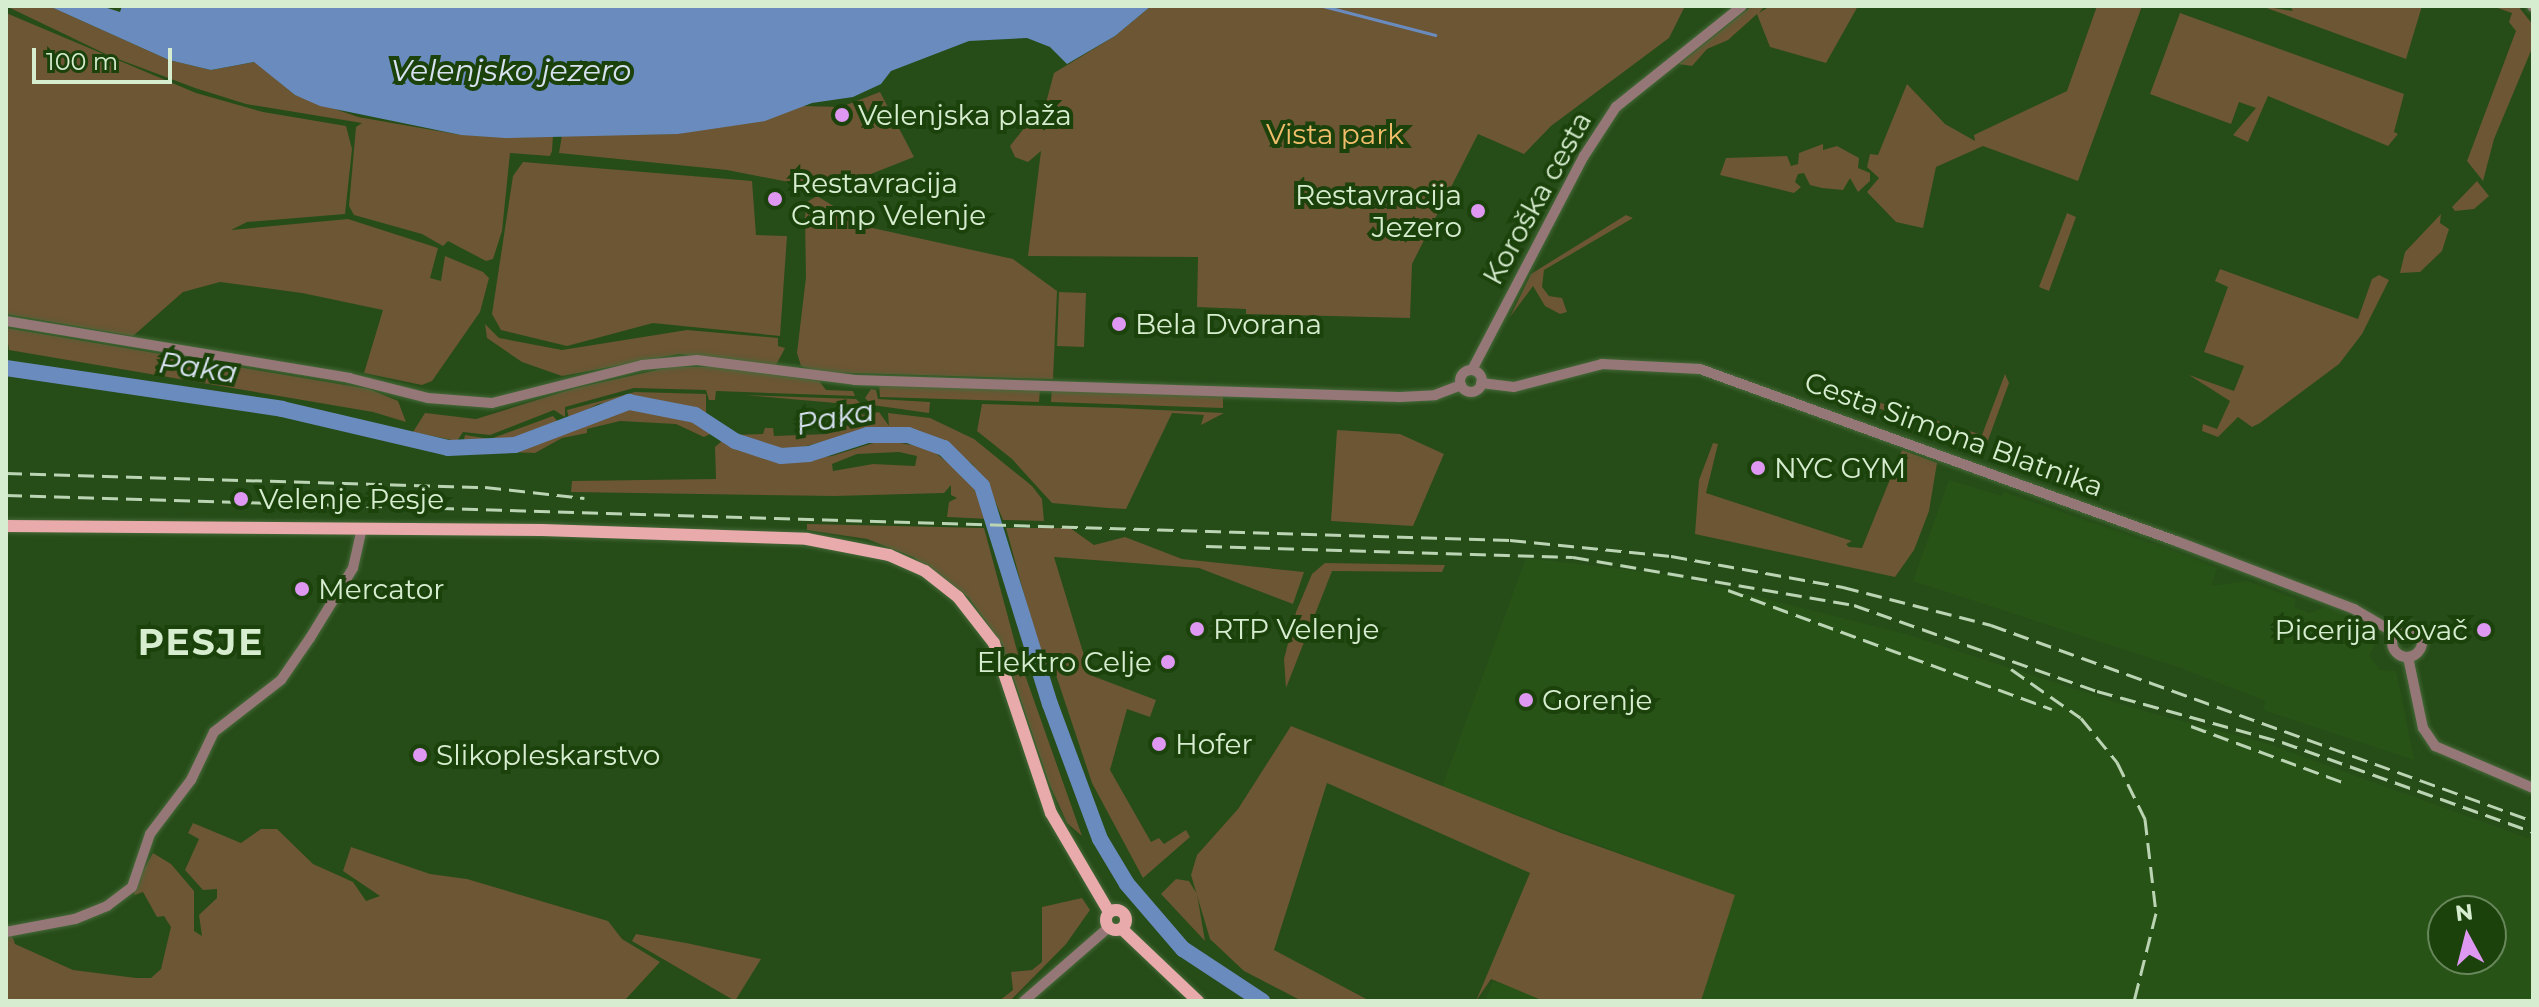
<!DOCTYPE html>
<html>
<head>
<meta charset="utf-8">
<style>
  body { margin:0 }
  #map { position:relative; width:2539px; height:1007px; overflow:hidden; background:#264c18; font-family:Montserrat,sans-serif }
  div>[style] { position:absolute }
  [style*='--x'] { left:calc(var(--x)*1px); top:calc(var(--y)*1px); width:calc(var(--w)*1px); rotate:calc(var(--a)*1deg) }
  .built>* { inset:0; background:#285317 }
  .green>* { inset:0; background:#6c5634 }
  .water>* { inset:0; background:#698bbe }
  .stream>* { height:3px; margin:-1.5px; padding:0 1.5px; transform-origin:1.5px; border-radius:1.5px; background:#698bbe }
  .river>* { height:16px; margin:-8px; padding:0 8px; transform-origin:8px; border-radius:8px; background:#698bbe }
  .roads { filter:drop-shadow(0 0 2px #466939) drop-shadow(0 0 2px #466939) }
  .minor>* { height:10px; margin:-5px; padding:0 5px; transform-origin:5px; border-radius:5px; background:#967777 }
  .minor>.ring { margin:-5px; padding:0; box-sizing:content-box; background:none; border:10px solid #967777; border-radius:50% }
  .major>* { height:12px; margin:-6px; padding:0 6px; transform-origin:6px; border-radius:6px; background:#e9aaab }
  .major>.ring { margin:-6px; padding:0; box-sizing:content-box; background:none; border:12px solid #e9aaab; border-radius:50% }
  .rail>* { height:3px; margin-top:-1.5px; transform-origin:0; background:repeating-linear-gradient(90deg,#bbd4b3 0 16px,transparent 0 24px) }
  .dots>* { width:22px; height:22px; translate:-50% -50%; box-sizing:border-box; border:4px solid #1c420c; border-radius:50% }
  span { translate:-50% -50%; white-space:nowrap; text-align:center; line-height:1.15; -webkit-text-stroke:8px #1c420c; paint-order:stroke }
  .poi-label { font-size:28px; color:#d7edd0 }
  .left { translate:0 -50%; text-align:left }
  .right { translate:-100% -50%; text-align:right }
  .park-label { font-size:28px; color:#f0bd6a }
  .street-label { font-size:28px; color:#d7edd0 }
  .water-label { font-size:30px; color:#d8e2f1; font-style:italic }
  .district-label { font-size:36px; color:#d7edd0; font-weight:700; letter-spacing:2px }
  .frame { position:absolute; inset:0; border:8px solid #d7edd0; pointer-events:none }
  .north { position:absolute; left:2427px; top:895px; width:80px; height:80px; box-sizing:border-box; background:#1c420c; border:2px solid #67865a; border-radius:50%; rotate:353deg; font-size:22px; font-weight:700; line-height:32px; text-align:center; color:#d7edd0 }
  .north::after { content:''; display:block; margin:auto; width:28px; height:36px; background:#de98f2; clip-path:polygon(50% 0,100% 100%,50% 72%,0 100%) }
  .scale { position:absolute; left:32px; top:48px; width:140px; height:36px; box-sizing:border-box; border:4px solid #d7edd0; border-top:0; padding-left:10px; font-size:24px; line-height:28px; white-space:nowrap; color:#d7edd0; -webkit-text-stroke:6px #1c420c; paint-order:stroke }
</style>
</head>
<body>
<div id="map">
  <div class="built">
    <div style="clip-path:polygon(1949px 480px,2002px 496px,2004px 492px,2174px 551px,2217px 568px,2211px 586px,2247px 581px,2296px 599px,2294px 607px,2309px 613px,2325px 607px,2354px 617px,2377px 641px,2369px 655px,2380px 670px,2396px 671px,2414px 760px,2263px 710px,2266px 701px,2181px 668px,1913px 581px)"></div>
    <div style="clip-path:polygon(evenodd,1526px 558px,1671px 575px,1905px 634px,2133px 708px,2265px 743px,2533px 840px,2533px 1001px,1696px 1001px,1733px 895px,1442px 787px,1526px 558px,2443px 911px,2491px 911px,2491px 959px,2443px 959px,2443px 911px)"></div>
    <div style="clip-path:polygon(1493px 981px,1540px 997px,1542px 1001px,1485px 1001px)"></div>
  </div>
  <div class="green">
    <div style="clip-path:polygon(6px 6px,49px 6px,169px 60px,211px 70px,255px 62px,295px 95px,358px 117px,461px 135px,553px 135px,552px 151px,550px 156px,510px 153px,502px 231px,493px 259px,486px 261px,448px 241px,443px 246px,422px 234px,354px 215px,349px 206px,356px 127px,362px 123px,246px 104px,195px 88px,110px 56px)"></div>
    <div style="clip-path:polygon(1151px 6px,1685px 6px,1669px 38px,1551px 126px,1524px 154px,1478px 134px,1412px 264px,1410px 318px,1246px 314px,1246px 309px,1197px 307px,1198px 257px,1028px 256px,1041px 151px,1028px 162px,1015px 157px,1010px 146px,1047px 99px,1054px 73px,1115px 36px)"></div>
    <div style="clip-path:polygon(1752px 6px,1765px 6px,1759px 13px,1770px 6px,1858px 6px,1826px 63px,1770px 47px,1757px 14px,1728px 40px,1707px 49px,1692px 66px,1679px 64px)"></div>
    <div style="clip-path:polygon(2097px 6px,2142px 6px,2078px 181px,1983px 146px,1936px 167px,1923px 228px,1896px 222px,1867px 192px,1879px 178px,1867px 167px,1870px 154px,1878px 155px,1907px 84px,1945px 124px,1975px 141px,1974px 135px,2067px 91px)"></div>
    <div style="clip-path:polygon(2261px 6px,2293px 11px,2290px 6px,2422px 6px,2406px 59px)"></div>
    <div style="clip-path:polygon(2492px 6px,2519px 7px,2533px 25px,2533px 46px,2494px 139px,2483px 181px,2467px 161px,2516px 31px,2509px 22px,2512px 13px)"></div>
    <div style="clip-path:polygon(6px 13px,196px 93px,263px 112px,346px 126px,352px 149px,345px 214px,247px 222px,231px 230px,348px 219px,438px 248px,430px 278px,441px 281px,445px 256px,483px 272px,489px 278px,480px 312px,432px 381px,422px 385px,364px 373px,383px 310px,302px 293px,220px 282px,183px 292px,133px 336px,6px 314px)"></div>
    <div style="clip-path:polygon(2180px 13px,2404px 94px,2394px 132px,2398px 134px,2388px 146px,2268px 96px,2248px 142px,2233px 135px,2256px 108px,2239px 102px,2231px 124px,2150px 94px)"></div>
    <div style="clip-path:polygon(880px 92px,914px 157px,853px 181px,804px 185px,727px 170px,559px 153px,562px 135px,678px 134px,801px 106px,841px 107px)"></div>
    <div style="clip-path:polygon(1823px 144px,1823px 150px,1837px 146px,1859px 158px,1858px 168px,1870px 173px,1870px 181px,1858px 192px,1850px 178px,1843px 190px,1822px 188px,1810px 185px,1804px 173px,1798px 174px,1795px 182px,1801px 187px,1794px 193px,1720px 175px,1726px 158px,1787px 156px,1791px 166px,1798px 164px,1799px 153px)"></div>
    <div style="clip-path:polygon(523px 162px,752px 181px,756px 235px,787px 236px,780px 336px,653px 323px,567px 346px,501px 330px,492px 314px,513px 176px)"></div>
    <div style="clip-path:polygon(2477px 181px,2489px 196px,2474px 209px,2455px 211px,2452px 207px)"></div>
    <div style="clip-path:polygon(817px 196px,868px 227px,1013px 259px,1057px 291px,1053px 379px,821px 372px,801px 366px,797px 353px,806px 277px,805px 217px,807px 202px)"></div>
    <div style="clip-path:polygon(2067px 213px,2076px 217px,2049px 291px,2039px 287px)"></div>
    <div style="clip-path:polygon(2441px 214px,2440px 223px,2449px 229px,2442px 251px,2420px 272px,2400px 273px,2405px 252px)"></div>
    <div style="clip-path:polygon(1626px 215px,1633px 218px,1544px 270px,1542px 287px,1549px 296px,1562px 298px,1567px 312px,1560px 314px,1545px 306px,1533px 286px,1510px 317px,1531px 274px)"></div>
    <div style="clip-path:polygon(2220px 269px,2358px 319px,2372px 279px,2379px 275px,2389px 280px,2362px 334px,2339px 364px,2260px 423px,2252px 427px,2238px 417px,2218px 437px,2202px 431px,2203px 424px,2217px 429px,2230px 401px,2189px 375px,2234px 391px,2244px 366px,2204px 352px,2228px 287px,2215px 281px)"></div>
    <div style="clip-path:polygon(1059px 292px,1086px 293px,1084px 347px,1057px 346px)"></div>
    <div style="clip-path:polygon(485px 324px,499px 338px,562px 350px,687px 330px,778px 338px,778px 346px,785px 348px,776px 365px,679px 354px,562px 376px,522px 362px,487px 338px)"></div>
    <div style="clip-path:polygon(6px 328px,369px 389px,398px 401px,406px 422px,373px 412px,9px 350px)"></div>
    <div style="clip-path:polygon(671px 367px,719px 367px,819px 381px,826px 390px,853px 391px,855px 396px,716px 391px,715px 400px,709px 400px,706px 390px,634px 388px,565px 407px,565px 417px,554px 410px,490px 435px,463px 432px,457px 441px,413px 432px,425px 413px,476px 419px,576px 388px)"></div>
    <div style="clip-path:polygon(2005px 374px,2009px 383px,1987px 443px,1862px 403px,1868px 399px,1982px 435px)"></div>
    <div style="clip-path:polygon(879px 383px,1040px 389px,1039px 402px,880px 397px)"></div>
    <div style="clip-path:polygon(1052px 388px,1223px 396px,1223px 408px,1051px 402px)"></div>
    <div style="clip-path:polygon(871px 389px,876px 390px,878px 399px,930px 402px,929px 413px,872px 405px,865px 398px)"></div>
    <div style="clip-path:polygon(635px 392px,706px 394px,706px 416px,641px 398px,598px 404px,569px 419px,567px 410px)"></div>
    <div style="clip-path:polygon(744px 395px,856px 399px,860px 403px,858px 405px)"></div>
    <div style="clip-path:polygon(982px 404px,1118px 408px,1224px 413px,1201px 425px,1204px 415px,1172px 413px,1126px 509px,1108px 508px,1052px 503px,1012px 459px,977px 431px)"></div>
    <div style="clip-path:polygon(631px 409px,678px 414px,712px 433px,704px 437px,676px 424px,620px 421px,587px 429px,587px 433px,562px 438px,535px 453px,510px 452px,594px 416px)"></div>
    <div style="clip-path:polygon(853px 410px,864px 415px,879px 412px,889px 426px,888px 413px,930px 418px,974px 439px,1032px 486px,1042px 499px,1044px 521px,1003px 520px,988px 484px,972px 464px,931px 435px,882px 427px,782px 452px,733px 435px,763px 434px,765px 428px,773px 428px,774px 436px,827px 434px,846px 427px,853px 420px)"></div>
    <div style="clip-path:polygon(553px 416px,558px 422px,506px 443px,485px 446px,437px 444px,409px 438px,411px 434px,463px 444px,465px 435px,490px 439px)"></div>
    <div style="clip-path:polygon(1337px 430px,1400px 434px,1444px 454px,1413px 526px,1331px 521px)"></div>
    <div style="clip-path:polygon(evenodd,723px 440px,775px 462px,832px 456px,883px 440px,929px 448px,969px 479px,989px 519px,947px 517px,949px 502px,957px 498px,951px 495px,951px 485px,944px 493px,835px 496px,571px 492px,572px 481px,716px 479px,715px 447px,723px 440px,899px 452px,917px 456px,915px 466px,873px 464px,833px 471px,832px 464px,857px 454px,899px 452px)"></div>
    <div style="clip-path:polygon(1713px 443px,1718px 444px,1706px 493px,1852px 541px,1846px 544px,1849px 547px,1862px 548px,1902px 450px,1937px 463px,1929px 511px,1914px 550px,1895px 577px,1695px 534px,1699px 480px)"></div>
    <div style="clip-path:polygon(807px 524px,984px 528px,1019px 658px,1082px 836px,1067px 823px,1049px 783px,1002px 644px,969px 598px,913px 557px,867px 539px,807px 530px)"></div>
    <div style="clip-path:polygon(1006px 528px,1070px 528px,1094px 545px,1125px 537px,1182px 559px,1304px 572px,1293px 604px,1199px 568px,1054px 557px,1090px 675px,1156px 700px,1150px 717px,1127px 709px,1110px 770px,1151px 842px,1159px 838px,1164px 844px,1186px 830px,1190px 837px,1143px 878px,1092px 783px,1056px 675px,1046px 675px)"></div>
    <div style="clip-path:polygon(1325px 563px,1445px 565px,1442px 572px,1332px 571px,1286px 688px,1284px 659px,1296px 612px,1312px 574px)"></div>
    <div style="clip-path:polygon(1291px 726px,1561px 833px,1735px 895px,1701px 1001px,1544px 1001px,1491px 979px,1476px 1001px,1530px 873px,1327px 783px,1274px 950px,1370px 1001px,1302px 1001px,1244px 971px,1210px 939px,1191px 875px,1197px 855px,1238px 809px)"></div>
    <div style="clip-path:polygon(193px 823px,241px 843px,261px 829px,277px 829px,313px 864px,353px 882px,366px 901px,380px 896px,343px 871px,351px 847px,430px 874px,467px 879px,608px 921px,622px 939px,660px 962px,624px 1001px,6px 1001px,6px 918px,15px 944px,73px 970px,136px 978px,151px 978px,161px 969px,171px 927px,164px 916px,157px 917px,143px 892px,135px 895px,132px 890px,153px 853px,171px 864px,194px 891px,194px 931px,202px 936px,199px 915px,217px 898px,217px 889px,203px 890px,185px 870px,199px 839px,188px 833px)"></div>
    <div style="clip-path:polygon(1176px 879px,1189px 881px,1197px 894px,1205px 941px,1161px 894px)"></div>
    <div style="clip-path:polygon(1082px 898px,1090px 910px,1066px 944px,1010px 1001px,999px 1001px,1013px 990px,1011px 972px,1032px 970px,1042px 962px,1042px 907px)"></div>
    <div style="clip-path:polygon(636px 934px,686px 943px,761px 959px,735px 1001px,632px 941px)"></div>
  </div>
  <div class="water">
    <div style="clip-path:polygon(49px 6px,101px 6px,120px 12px,122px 6px,1151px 6px,1115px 36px,1067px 64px,1050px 47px,1027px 38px,969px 41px,891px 71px,881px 84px,853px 97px,812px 103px,765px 121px,678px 134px,505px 138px,461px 135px,320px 106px,295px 95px,254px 62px,211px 70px,169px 60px)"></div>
  </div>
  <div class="stream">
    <div style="--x:1323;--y:6;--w:116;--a:14.5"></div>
  </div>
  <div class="river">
    <div style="--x:6;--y:368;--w:279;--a:8.4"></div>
    <div style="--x:282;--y:409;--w:171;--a:13.2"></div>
    <div style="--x:448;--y:448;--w:67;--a:-2.6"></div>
    <div style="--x:515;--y:445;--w:122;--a:-20.7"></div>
    <div style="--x:629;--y:402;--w:67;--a:11.1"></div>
    <div style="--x:695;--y:415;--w:48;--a:33"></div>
    <div style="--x:735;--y:441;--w:48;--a:18.1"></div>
    <div style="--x:781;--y:456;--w:28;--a:-4"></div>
    <div style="--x:809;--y:454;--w:62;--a:-17.9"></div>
    <div style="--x:868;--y:435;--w:40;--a:0"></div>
    <div style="--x:908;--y:435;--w:38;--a:20"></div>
    <div style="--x:944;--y:448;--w:54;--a:45"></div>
    <div style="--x:982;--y:486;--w:228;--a:72.7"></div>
    <div style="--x:1050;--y:704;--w:144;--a:69.7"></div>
    <div style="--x:1100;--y:839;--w:52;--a:59"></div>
    <div style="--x:1127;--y:884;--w:86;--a:49.3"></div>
    <div style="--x:1183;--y:949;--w:95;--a:33.4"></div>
  </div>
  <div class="roads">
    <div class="minor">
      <div style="--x:2532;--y:6;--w:1;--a:45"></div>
      <div style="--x:6;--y:321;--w:348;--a:9.4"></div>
      <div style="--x:349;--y:378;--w:81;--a:14.2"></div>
      <div style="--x:428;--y:398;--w:64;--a:4.5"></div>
      <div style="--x:492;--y:403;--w:155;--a:-14.2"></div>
      <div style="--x:642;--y:365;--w:55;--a:-5.2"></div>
      <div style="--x:697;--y:360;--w:159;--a:7.2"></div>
      <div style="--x:855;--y:380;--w:545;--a:1.79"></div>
      <div style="--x:1400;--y:397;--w:35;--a:-3"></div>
      <div style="--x:1435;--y:395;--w:28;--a:-21"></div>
      <div style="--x:1472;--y:370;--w:242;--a:-62.4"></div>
      <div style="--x:1584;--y:156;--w:59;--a:-56.9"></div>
      <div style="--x:1616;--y:107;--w:161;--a:-38.7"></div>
      <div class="ring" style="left:1460px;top:370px;width:12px;height:12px"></div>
      <div style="--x:1481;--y:383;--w:33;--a:7"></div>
      <div style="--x:1514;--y:387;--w:91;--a:-14.6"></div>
      <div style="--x:1602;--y:364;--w:98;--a:2.9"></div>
      <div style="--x:1700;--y:369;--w:506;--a:19.87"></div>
      <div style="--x:2176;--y:541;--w:191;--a:20.9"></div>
      <div style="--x:2354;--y:609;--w:48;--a:30.3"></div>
      <div class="ring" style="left:2392px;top:627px;width:20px;height:20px"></div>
      <div style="--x:2408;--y:657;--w:73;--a:78.1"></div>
      <div style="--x:2423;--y:728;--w:22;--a:56"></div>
      <div style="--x:2435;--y:746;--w:107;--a:23.2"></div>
      <div style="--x:6;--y:932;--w:70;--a:-10.7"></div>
      <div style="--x:75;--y:919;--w:35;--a:-22"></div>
      <div style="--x:107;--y:906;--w:31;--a:-37"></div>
      <div style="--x:132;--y:887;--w:56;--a:-71.2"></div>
      <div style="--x:150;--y:834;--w:68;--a:-52.8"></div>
      <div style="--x:191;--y:780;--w:53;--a:-64.4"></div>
      <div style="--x:214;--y:732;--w:85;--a:-37.8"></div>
      <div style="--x:281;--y:680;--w:51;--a:-55.4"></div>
      <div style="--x:310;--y:638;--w:82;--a:-58.4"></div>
      <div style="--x:353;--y:568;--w:41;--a:-77.3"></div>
      <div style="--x:1024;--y:1001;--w:113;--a:-41"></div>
    </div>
    <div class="major">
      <div style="--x:6;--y:526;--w:536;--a:0.43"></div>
      <div style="--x:542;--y:530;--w:265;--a:1.9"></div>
      <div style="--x:807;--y:539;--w:84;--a:11"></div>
      <div style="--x:889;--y:555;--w:39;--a:24"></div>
      <div style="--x:925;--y:571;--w:42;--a:38.2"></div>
      <div style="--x:958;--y:597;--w:58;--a:52"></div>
      <div style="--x:994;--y:643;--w:179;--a:71.5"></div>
      <div style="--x:1051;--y:813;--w:115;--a:59.6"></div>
      <div class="ring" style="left:1106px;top:910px;width:8px;height:8px"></div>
      <div style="--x:1122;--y:929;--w:105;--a:43.5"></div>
    </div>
  </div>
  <div class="rail">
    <div style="--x:6;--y:473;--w:479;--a:1.7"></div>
    <div style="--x:485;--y:487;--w:100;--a:6.3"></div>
    <div style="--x:6;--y:495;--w:1505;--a:1.71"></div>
    <div style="--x:1510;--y:540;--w:162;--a:5.7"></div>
    <div style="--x:1671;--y:556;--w:175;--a:10.2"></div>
    <div style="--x:1843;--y:587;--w:153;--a:14.4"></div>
    <div style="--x:1991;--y:625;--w:576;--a:19.88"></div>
    <div style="--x:1206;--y:546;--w:367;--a:1.7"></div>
    <div style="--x:1573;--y:557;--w:285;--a:9.7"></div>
    <div style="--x:1854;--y:605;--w:258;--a:19.5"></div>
    <div style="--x:2097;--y:691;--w:192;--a:15.4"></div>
    <div style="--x:2282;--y:742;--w:267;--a:19.7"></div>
    <div style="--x:1728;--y:590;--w:345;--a:20.2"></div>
    <div style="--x:2011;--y:669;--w:85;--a:35"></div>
    <div style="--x:2081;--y:718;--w:57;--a:50.7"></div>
    <div style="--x:2117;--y:762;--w:64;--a:63.8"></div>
    <div style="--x:2145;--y:819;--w:95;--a:83.3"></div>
    <div style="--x:2156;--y:913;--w:91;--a:104"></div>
    <div style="--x:2191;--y:726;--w:164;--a:20.3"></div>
  </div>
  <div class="dots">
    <div style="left:842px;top:115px;background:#de98f2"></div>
    <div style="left:775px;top:199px;background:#de98f2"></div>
    <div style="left:1478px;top:211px;background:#de98f2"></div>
    <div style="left:1119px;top:324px;background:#de98f2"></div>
    <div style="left:1758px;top:468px;background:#de98f2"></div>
    <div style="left:241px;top:499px;background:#de98f2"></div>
    <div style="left:302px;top:589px;background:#de98f2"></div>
    <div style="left:1197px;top:629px;background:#de98f2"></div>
    <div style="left:2484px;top:630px;background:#de98f2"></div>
    <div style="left:1168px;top:662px;background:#de98f2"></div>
    <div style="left:1526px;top:700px;background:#de98f2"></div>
    <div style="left:1159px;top:744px;background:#de98f2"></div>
    <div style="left:420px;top:755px;background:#de98f2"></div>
  </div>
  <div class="poi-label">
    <span class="left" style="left:858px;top:115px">Velenjska plaža</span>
    <span class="left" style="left:791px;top:199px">Restavracija<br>Camp Velenje</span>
    <span class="right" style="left:1462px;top:211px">Restavracija<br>Jezero</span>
    <span class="left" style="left:1135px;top:324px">Bela Dvorana</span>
    <span class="left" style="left:1774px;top:468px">NYC GYM</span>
    <span class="left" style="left:259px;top:499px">Velenje Pesje</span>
    <span class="left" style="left:318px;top:589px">Mercator</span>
    <span class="left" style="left:1213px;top:629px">RTP Velenje</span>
    <span class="right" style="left:2468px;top:630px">Picerija Kovač</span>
    <span class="right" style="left:1152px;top:662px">Elektro Celje</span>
    <span class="left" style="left:1542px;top:700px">Gorenje</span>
    <span class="left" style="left:1175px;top:744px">Hofer</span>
    <span class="left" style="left:436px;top:755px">Slikopleskarstvo</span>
  </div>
  <div class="park-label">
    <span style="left:1335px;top:134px">Vista park</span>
  </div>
  <div class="street-label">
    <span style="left:1537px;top:198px;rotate:-61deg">Koroška cesta</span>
    <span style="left:1954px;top:434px;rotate:20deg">Cesta Simona Blatnika</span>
  </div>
  <div class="water-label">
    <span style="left:511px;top:71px">Velenjsko jezero</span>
    <span style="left:198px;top:368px;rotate:8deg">Paka</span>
    <span style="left:835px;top:418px;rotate:-11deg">Paka</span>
  </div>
  <div class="district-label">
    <span style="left:201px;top:643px">PESJE</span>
  </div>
  <div class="frame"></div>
  <div class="north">N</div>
  <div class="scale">100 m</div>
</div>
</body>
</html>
